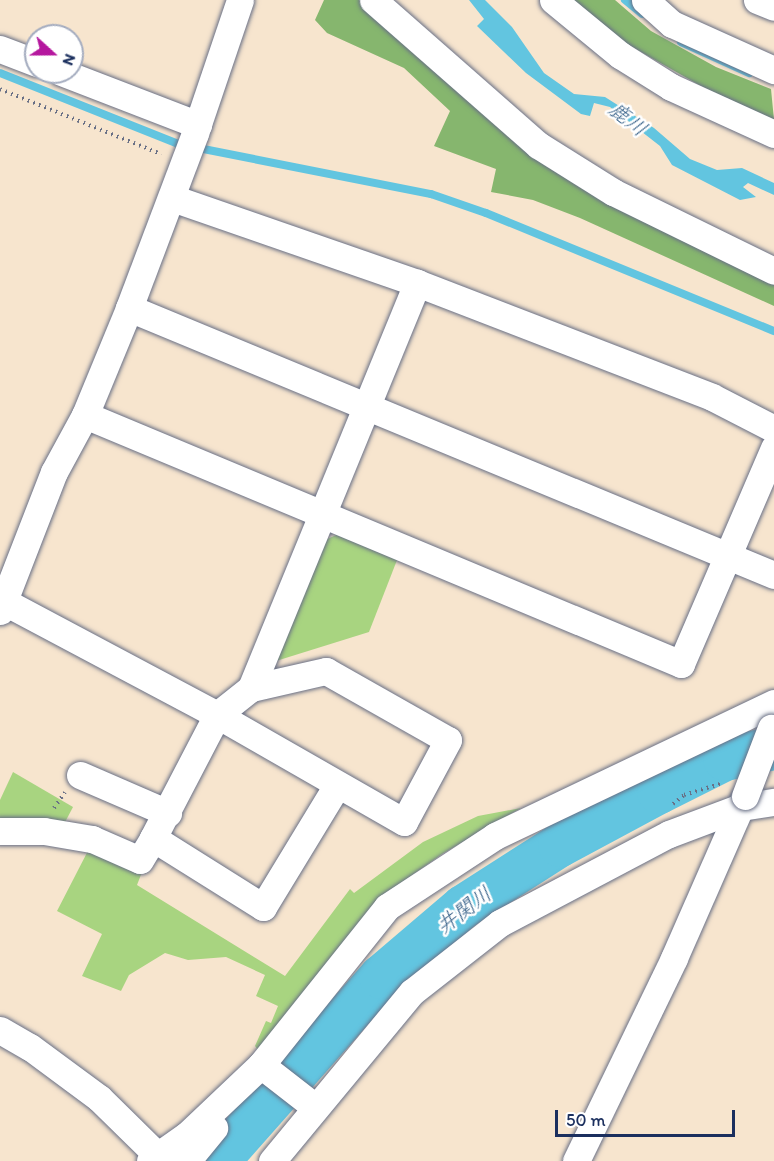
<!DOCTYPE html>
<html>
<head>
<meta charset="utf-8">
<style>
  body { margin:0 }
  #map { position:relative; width:774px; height:1161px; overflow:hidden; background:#f7e5ce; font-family:Itim,"Klee One",sans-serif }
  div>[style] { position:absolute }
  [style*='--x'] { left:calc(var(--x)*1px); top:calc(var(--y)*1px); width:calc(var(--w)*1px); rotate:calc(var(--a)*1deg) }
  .green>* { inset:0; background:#a8d480 }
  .forest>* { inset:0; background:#86b66e }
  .water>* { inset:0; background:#62c5e0 }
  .stream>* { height:8px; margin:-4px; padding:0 4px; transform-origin:4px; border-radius:4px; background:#62c5e0 }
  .river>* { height:44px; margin:-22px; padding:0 22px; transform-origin:22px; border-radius:22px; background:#62c5e0 }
  .path>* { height:4px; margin-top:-2px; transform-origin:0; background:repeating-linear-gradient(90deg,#686f85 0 1.5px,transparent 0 6px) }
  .roads { filter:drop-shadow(0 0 2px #686f85) drop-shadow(0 0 2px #686f85) }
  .minor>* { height:27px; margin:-13.5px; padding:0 13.5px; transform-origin:13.5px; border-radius:13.5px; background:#fff }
  .bridges { filter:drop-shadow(0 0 2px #686f85) drop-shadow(0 0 2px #686f85) }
  .minor-bridge>* { height:27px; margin:-13.5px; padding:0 13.5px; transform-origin:13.5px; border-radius:13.5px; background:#fff }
  span { translate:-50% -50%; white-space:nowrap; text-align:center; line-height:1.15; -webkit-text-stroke:5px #fff; paint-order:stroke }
  .water-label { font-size:21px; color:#305c85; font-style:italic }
  .north { position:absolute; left:24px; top:24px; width:60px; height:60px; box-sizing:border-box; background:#fff; border:2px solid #a4acbf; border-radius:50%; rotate:111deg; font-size:16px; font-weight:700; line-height:24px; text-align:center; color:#1b2f5e }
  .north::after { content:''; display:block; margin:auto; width:21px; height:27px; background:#b5179e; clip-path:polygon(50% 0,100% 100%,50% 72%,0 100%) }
  .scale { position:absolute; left:555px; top:1110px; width:180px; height:27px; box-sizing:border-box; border:3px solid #1b2f5e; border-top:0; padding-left:8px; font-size:18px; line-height:21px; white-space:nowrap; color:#1b2f5e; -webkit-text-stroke:4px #fff; paint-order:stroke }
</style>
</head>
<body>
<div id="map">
  <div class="green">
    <div style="clip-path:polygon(343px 532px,399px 555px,369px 632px,276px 661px,325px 540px)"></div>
    <div style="clip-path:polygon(13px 772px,73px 807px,62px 828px,0 827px,0 800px)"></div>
    <div style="clip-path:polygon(521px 808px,442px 854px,394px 888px,262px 1055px,255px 1046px,266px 1021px,271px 1023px,278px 1006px,256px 996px,265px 975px,226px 957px,188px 960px,165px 953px,129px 975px,121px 991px,82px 976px,102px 934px,57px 911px,92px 843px,144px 867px,137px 885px,285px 976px,350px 889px,354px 893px,423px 842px,478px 816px)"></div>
  </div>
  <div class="forest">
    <div style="clip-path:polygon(324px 0,360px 0,439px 76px,543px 163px,774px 283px,774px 306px,580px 218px,533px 200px,491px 192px,496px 169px,434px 146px,450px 111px,404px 68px,327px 33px,315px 20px)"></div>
    <div style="clip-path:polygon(569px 0,615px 0,651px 31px,716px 67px,771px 89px,774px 120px,715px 94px,620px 40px)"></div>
  </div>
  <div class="water">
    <div style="clip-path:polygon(469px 0,485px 0,512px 27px,544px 73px,574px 94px,605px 97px,654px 128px,690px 159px,717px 170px,742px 168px,774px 183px,774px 195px,748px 183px,743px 187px,756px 197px,740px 200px,672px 165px,660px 146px,610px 107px,594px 103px,590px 116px,581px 114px,526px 73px,477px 26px,484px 19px)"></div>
  </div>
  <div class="stream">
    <div style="--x:625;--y:0;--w:22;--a:39"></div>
    <div style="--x:681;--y:42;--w:75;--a:24.5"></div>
    <div style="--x:0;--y:73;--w:192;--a:21.7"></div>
    <div style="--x:178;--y:144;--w:258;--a:11.2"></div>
    <div style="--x:431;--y:194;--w:58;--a:19.1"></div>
    <div style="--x:486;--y:213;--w:311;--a:22.3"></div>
  </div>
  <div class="river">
    <div style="--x:218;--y:1161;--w:246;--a:-48.5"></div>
    <div style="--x:381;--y:977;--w:108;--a:-40.5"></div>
    <div style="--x:463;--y:907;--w:115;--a:-32.6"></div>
    <div style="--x:560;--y:845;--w:112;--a:-28.2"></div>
    <div style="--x:659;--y:792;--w:74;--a:-26.6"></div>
    <div style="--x:725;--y:759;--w:50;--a:-12.7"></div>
  </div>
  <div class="path">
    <div style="--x:0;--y:89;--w:174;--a:22"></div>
    <div style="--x:673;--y:804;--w:14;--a:-39"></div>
    <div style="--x:684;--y:795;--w:41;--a:-17.1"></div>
    <div style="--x:54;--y:808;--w:19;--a:-55"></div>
  </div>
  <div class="roads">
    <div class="minor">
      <div style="--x:373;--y:0;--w:220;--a:41.3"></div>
      <div style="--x:538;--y:145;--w:89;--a:32.1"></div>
      <div style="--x:613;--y:192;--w:179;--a:26.1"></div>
      <div style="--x:553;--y:0;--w:87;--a:39.4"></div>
      <div style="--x:620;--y:55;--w:60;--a:32.1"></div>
      <div style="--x:671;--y:87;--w:113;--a:24.5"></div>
      <div style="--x:645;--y:0;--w:36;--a:42"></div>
      <div style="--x:672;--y:24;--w:112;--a:24.3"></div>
      <div style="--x:757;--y:0;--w:18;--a:22"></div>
      <div style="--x:0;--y:49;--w:39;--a:21"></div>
      <div style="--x:61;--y:72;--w:147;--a:21.1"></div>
      <div style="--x:172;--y:198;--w:259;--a:19.1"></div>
      <div style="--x:417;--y:283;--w:316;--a:21.1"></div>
      <div style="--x:712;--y:397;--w:70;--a:27.3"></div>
      <div style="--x:129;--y:308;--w:698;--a:22.49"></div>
      <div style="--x:85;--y:415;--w:646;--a:22.67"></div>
      <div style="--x:681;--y:664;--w:235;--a:-66.7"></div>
      <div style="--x:3;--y:601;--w:242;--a:28"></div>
      <div style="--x:217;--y:715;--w:43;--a:-38.5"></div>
      <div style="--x:251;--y:688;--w:77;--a:-12.8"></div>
      <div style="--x:326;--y:671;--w:140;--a:29.5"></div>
      <div style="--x:448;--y:740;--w:93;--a:118.2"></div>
      <div style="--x:404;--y:822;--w:215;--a:-150.2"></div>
      <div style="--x:217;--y:715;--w:139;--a:117.5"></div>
      <div style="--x:153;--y:838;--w:130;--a:32.1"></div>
      <div style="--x:263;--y:907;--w:140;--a:-58.7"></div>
      <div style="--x:0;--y:611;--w:149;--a:-68.8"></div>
      <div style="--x:54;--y:472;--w:65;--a:-61.5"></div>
      <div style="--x:85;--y:415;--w:116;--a:-67.6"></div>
      <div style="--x:129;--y:308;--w:187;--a:-69.3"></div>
      <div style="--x:195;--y:133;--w:140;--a:-71.3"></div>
      <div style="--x:251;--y:688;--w:438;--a:-67.7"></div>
      <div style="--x:80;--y:775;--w:96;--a:23.4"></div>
      <div style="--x:0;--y:831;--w:44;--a:0"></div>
      <div style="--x:44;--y:831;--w:49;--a:9.5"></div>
      <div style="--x:92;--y:839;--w:52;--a:23.6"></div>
      <div style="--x:140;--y:860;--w:26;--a:-59"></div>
      <div style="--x:0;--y:1030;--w:34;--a:30"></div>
      <div style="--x:30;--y:1047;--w:86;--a:36.5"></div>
      <div style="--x:99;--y:1098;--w:83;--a:44.5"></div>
      <div style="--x:261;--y:1065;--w:68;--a:37.9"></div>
      <div style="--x:150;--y:1161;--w:45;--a:-35.1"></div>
      <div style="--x:187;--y:1135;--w:102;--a:-43.4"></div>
      <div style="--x:261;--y:1065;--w:202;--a:-51.4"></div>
      <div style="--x:387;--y:907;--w:129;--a:-33.3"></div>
      <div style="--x:495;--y:836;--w:309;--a:-25.5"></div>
      <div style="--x:187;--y:1161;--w:43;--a:-50.7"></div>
      <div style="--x:272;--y:1161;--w:219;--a:-50.4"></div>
      <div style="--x:412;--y:992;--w:112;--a:-38.1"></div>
      <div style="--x:500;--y:923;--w:191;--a:-27.8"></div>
      <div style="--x:669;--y:834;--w:77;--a:-20.6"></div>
      <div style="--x:741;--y:807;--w:33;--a:-9"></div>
      <div style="--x:576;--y:1161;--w:225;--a:-64.2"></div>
      <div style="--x:674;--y:958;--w:171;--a:-66.3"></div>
    </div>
  </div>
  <div class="bridges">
    <div class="minor-bridge">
      <div style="--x:745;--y:796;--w:73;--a:-69.1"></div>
    </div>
  </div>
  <div class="water-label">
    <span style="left:628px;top:119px;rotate:38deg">鹿川</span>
    <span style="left:464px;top:910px;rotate:-37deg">井関川</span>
  </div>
  <div class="north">N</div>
  <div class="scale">50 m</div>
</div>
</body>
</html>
